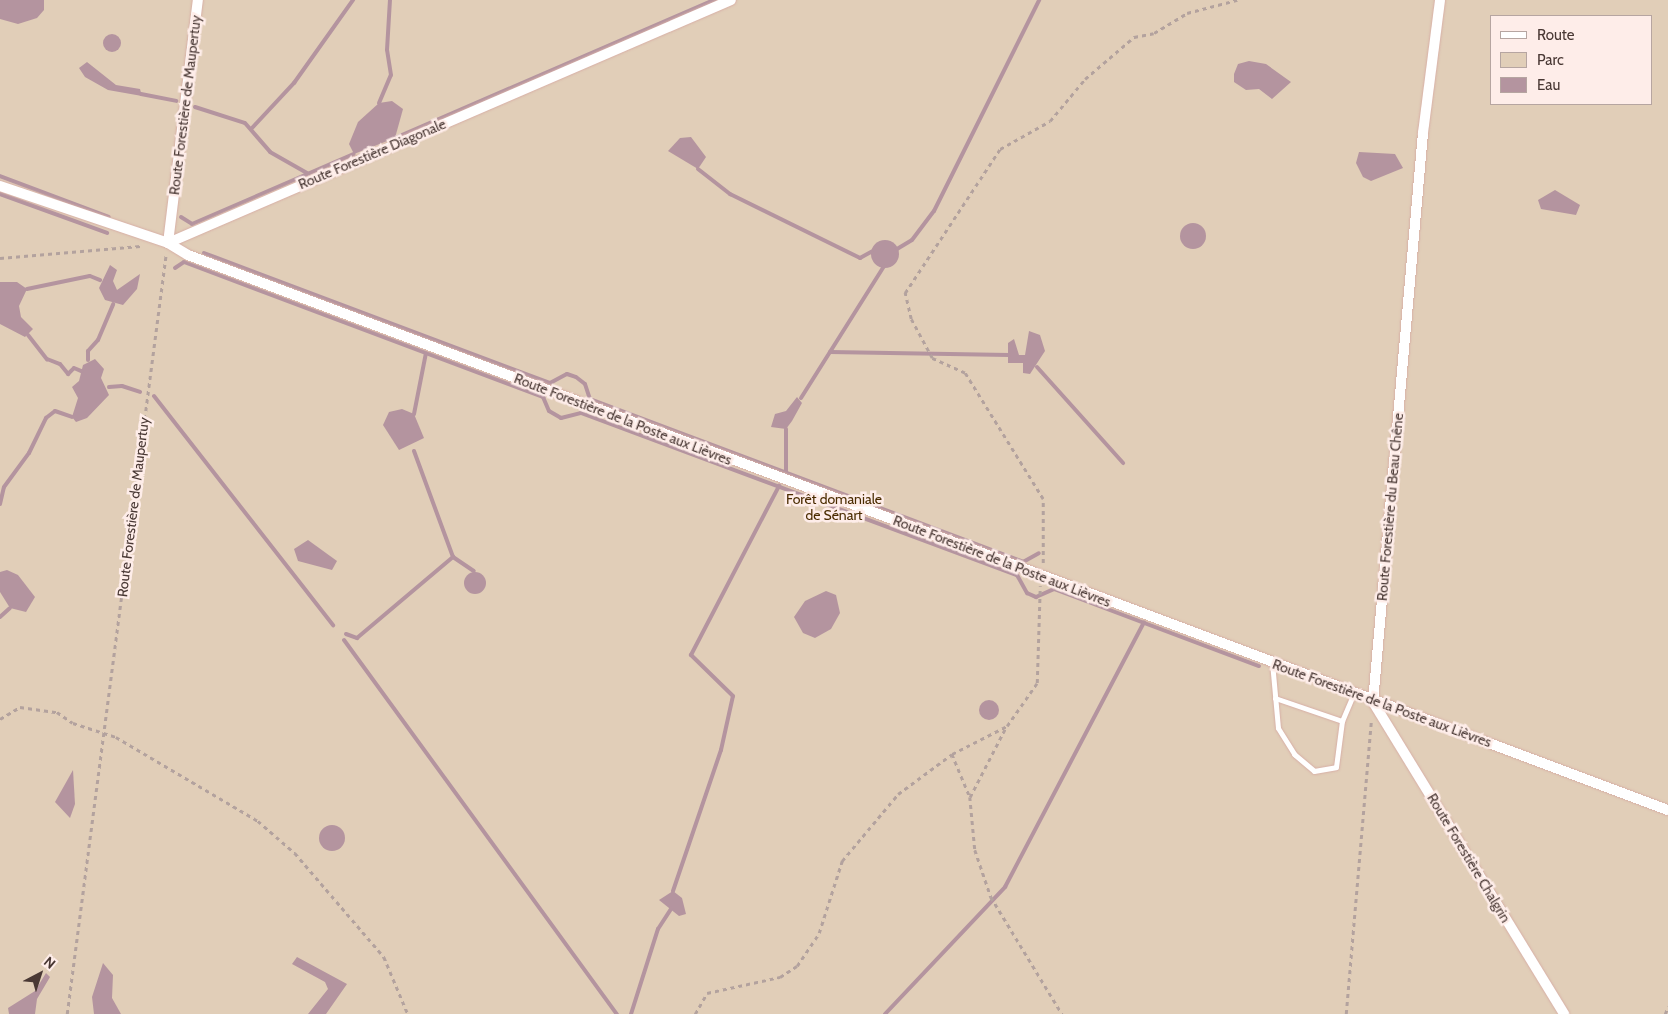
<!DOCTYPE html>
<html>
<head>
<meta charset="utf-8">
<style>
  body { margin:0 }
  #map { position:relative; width:1668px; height:1014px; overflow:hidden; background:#feede9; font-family:Cabin,sans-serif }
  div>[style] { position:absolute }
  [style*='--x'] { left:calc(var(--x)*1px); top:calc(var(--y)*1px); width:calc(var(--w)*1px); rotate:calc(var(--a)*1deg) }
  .green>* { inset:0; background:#e1ceb8 }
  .water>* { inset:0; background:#b4949f }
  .round { border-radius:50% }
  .stream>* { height:4px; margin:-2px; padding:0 2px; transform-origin:2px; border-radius:2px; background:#b4949f }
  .path>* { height:2.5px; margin-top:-1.25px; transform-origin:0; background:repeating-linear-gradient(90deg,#b3a29e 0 4px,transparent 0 8px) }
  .roads { filter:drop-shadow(0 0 1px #d7afa6) drop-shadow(0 0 1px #d7afa6) }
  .lane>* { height:5px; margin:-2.5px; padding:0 2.5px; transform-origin:2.5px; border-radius:2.5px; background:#fff }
  .street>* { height:10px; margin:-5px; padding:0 5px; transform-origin:5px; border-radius:5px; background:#fff }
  span { translate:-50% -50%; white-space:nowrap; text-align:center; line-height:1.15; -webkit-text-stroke:5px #feede9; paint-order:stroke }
  .street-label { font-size:14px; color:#493834 }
  .park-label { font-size:14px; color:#4a2c00 }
  .legend { position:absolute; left:1490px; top:15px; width:162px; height:90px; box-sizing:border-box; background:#feede9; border:1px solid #b6a5a1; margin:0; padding:6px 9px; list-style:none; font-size:15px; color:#493834 }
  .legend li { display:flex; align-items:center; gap:10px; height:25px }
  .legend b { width:25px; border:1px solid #b6a5a1 }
  .north { position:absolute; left:15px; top:949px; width:50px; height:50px; -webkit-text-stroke:4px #feede9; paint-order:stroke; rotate:40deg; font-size:14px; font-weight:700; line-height:20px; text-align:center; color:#493834 }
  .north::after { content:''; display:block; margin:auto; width:18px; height:22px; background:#493834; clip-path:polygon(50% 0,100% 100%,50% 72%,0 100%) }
</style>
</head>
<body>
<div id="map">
  <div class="green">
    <div style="clip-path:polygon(evenodd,0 0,1668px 0,1668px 1014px,0 1014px,0 0,1492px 16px,1652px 16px,1652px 104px,1492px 104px,1492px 16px)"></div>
  </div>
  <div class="water">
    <div style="clip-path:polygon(0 0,44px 0,44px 10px,37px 18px,18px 24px,0 19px)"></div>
    <div class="round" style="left:103px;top:34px;width:18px;height:18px"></div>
    <div style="clip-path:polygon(1249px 61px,1266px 64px,1291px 82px,1272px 99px,1259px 89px,1246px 90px,1234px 82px,1234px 74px,1238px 64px)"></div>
    <div style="clip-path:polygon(87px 62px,116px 85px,140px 89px,142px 96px,108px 90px,85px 77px,79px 68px)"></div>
    <div style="clip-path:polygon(392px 101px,403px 109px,395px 138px,354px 154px,349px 144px,358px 122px,379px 103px)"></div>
    <div style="clip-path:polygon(691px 137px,706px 157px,698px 169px,668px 151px,680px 138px)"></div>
    <div style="clip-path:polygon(1359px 152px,1395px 154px,1403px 168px,1371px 181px,1363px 177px,1356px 163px)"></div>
    <div style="clip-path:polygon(1555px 190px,1580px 205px,1576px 215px,1541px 209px,1538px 200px)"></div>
    <div class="round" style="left:1180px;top:223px;width:26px;height:26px"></div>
    <div class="round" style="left:871px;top:240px;width:28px;height:28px"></div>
    <div style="clip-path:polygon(110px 265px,117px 270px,113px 281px,117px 290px,140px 274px,137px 289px,123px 305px,105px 300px,99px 288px)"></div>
    <div style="clip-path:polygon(0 282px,17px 282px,27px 289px,19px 306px,21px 317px,33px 329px,25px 337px,0 324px)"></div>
    <div style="clip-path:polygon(1029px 331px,1040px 335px,1045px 351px,1030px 374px,1023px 373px,1023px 363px,1008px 363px,1008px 343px,1014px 339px,1019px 355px,1025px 355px)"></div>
    <div style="clip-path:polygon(95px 359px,104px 369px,101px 378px,109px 395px,87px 418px,76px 422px,72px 417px,78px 398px,72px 387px,79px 381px,83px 365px)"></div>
    <div style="clip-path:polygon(797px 397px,802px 403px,792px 421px,786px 429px,771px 427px,775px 414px,786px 411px)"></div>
    <div style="clip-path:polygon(402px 409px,414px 414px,424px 438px,399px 450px,383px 425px,389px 412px)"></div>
    <div style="clip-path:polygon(308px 540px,337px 561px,332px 570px,298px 561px,294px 549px)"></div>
    <div style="clip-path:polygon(7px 570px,18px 575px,35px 597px,26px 612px,10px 608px,0 592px,0 572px)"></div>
    <div class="round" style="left:464px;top:572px;width:22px;height:22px"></div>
    <div style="clip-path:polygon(826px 591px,836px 595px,840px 613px,831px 629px,815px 638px,803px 633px,794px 617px,805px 601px)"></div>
    <div class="round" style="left:979px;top:700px;width:20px;height:20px"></div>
    <div style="clip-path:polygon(73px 770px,75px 804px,70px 818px,55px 802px)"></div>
    <div class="round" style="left:319px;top:825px;width:26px;height:26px"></div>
    <div style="clip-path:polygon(673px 891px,682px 898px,686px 914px,679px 916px,659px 900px)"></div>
    <div style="clip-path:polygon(297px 957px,347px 984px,326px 1014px,308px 1014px,328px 989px,325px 982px,292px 964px)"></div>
    <div style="clip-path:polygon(103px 963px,113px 975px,112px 998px,121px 1014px,94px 1014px,92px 997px)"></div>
    <div style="clip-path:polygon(46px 973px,50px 977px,37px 999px,35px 1014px,9px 1014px,8px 1008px,35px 991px)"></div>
  </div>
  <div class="stream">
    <div style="--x:141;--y:94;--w:36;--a:11"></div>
    <div style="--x:379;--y:103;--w:30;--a:-67"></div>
    <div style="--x:391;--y:75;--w:25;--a:-99"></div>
    <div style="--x:387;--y:50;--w:50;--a:-86.6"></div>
    <div style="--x:195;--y:107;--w:52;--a:17.7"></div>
    <div style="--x:245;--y:123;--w:38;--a:49"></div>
    <div style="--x:270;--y:152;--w:43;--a:29.6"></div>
    <div style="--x:252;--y:128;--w:62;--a:-47"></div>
    <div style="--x:294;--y:83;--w:102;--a:-54.6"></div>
    <div style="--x:395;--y:138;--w:348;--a:-23.4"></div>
    <div style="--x:698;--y:169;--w:41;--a:38"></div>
    <div style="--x:730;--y:194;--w:145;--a:26.2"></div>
    <div style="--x:860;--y:258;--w:13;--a:-29"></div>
    <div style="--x:0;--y:176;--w:116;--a:20.6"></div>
    <div style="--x:0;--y:194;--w:114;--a:20"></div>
    <div style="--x:181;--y:217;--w:13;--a:32"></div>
    <div style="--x:192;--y:224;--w:176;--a:-23.4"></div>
    <div style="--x:897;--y:249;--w:17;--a:-31"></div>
    <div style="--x:912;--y:240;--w:36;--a:-53"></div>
    <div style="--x:934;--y:211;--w:236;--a:-63.5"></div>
    <div style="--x:204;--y:253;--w:370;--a:20.6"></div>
    <div style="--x:550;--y:383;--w:19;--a:-28"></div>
    <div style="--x:567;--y:374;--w:9;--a:18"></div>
    <div style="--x:576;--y:377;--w:11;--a:38"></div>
    <div style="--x:585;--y:384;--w:16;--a:72"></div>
    <div style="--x:590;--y:399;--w:463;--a:20.6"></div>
    <div style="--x:1023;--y:562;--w:18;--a:-29"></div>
    <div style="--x:175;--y:268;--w:11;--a:-34"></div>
    <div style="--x:184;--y:262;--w:384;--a:20.6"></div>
    <div style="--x:543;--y:397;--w:15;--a:67"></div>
    <div style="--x:549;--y:411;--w:14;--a:30"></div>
    <div style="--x:561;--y:418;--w:21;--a:-14"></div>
    <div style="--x:581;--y:413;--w:465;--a:20.4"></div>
    <div style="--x:1017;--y:575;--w:21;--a:61"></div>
    <div style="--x:1027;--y:593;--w:10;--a:24"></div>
    <div style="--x:1036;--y:597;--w:20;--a:-24"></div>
    <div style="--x:1054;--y:589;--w:219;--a:20.6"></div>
    <div style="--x:27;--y:289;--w:64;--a:-11.7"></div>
    <div style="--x:90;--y:276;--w:11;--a:22"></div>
    <div style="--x:28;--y:335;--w:31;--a:52"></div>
    <div style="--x:47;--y:359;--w:14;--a:21"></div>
    <div style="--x:60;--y:364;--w:13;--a:51"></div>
    <div style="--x:68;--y:374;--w:8;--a:-45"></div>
    <div style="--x:74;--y:368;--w:8;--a:23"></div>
    <div style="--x:830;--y:352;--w:179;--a:1"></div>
    <div style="--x:88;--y:360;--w:9;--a:-90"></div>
    <div style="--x:88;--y:351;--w:15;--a:-48"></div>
    <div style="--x:98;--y:340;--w:39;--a:-67"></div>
    <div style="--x:1037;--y:367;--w:129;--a:48.1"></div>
    <div style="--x:109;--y:387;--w:13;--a:-4"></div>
    <div style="--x:122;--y:386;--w:19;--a:18"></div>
    <div style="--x:154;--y:396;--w:291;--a:52"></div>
    <div style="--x:801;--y:398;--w:156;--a:-57.8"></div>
    <div style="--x:414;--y:414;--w:62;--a:-78.9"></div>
    <div style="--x:786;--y:429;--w:43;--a:90"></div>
    <div style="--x:414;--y:451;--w:113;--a:69.8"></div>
    <div style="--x:453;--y:557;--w:25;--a:34"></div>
    <div style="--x:0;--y:504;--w:17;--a:-77"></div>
    <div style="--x:4;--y:487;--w:42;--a:-53.7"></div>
    <div style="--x:29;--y:453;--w:39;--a:-64"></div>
    <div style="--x:46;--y:418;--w:11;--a:-38"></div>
    <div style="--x:55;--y:411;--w:18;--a:19"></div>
    <div style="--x:0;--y:617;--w:13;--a:-42"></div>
    <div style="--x:346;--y:634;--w:12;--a:20"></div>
    <div style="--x:357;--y:638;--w:126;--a:-40.2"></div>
    <div style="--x:344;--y:640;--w:463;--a:53.9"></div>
    <div style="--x:673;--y:891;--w:149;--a:-71.2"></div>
    <div style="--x:721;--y:750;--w:55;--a:-77.5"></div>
    <div style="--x:733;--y:696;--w:59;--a:-135.7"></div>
    <div style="--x:691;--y:655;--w:191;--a:-62.5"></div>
    <div style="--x:631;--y:1014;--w:89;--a:-72.4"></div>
    <div style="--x:658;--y:929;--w:24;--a:-57"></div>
    <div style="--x:885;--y:1014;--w:175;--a:-46.6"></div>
    <div style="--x:1005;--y:887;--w:299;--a:-62.3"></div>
  </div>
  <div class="path">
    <div style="--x:0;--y:258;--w:141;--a:-4.9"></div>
    <div style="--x:1043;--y:563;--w:64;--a:-90"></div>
    <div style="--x:1043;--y:499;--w:148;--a:-121.8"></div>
    <div style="--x:965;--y:373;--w:36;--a:-156"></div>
    <div style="--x:932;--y:358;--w:44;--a:-118.3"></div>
    <div style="--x:911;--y:319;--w:27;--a:-103"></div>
    <div style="--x:905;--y:293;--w:173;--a:-56.6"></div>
    <div style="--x:1000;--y:149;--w:57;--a:-29.2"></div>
    <div style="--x:1050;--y:121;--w:55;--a:-50.2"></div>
    <div style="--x:1085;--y:79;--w:65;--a:-40.6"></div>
    <div style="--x:1134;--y:37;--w:20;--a:-11"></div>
    <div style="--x:1154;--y:33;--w:39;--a:-31"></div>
    <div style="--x:1187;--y:13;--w:52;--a:-14.6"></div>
    <div style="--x:0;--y:719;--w:23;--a:-31"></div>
    <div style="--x:20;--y:707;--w:37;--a:8"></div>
    <div style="--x:57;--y:712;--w:19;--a:35"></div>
    <div style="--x:73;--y:723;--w:45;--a:18"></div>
    <div style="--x:116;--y:737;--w:165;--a:30.6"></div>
    <div style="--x:258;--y:821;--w:49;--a:40.9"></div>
    <div style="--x:295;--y:853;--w:137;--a:49.4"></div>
    <div style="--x:384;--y:957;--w:62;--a:67.2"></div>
    <div style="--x:952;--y:754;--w:62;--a:-27"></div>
    <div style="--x:1007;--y:726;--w:52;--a:-55.1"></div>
    <div style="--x:1037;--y:683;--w:97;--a:-88.2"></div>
    <div style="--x:970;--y:797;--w:79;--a:-62.8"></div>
    <div style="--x:67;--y:1014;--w:766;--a:-82.58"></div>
    <div style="--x:695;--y:1014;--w:24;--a:-60"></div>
    <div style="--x:707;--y:993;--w:75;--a:-12.4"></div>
    <div style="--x:780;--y:977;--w:20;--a:-33"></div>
    <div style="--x:797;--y:966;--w:40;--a:-56"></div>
    <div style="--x:819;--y:933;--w:76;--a:-72.3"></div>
    <div style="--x:842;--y:861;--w:87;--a:-50.1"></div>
    <div style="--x:898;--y:794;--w:67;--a:-36.5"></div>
    <div style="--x:952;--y:754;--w:47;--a:67.3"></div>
    <div style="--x:970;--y:797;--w:53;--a:84.6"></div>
    <div style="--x:975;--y:850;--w:50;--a:71.2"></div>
    <div style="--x:991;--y:897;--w:137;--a:58.7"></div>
    <div style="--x:1346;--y:1014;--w:293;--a:-85.1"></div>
    <div style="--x:1665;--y:1014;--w:8;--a:-67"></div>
  </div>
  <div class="roads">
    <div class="lane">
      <div style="--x:1272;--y:662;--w:66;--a:84.8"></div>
      <div style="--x:1278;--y:728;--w:31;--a:58"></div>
      <div style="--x:1294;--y:754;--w:26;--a:40"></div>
      <div style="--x:1314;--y:771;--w:22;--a:-10"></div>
      <div style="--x:1336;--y:767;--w:46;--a:-82.6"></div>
      <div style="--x:1342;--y:721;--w:30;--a:-67"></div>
      <div style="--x:1275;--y:698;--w:71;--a:18.9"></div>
    </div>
    <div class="street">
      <div style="--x:0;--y:186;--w:177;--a:18.7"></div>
      <div style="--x:168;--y:243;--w:23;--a:31"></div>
      <div style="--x:188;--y:255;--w:1581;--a:20.56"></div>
      <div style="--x:168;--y:243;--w:613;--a:-23.35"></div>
      <div style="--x:168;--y:243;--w:245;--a:-83"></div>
      <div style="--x:1373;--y:702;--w:571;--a:-84.98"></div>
      <div style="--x:1423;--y:133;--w:134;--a:-82.7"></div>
      <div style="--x:1373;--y:702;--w:366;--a:58.5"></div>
    </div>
  </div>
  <div class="street-label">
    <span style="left:185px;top:105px;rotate:-83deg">Route Forestière de Maupertuy</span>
    <span style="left:372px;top:154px;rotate:-23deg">Route Forestière Diagonale</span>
    <span style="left:623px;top:419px;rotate:21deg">Route Forestière de la Poste aux Lièvres</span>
    <span style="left:133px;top:507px;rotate:-83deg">Route Forestière de Maupertuy</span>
    <span style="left:1390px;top:507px;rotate:-85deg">Route Forestière du Beau Chêne</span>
    <span style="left:1002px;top:561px;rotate:21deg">Route Forestière de la Poste aux Lièvres</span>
    <span style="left:1382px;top:703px;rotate:20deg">Route Forestière de la Poste aux Lièvres</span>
    <span style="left:1469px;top:858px;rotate:59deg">Route Forestière Chalgrin</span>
  </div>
  <div class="park-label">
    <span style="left:834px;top:507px">Forêt domaniale<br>de Sénart</span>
  </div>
  <ul class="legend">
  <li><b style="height:6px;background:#fff"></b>Route</li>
  <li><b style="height:14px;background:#e1ceb8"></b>Parc</li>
  <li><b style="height:14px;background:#b4949f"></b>Eau</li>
  </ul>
  <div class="north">N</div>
</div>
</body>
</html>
